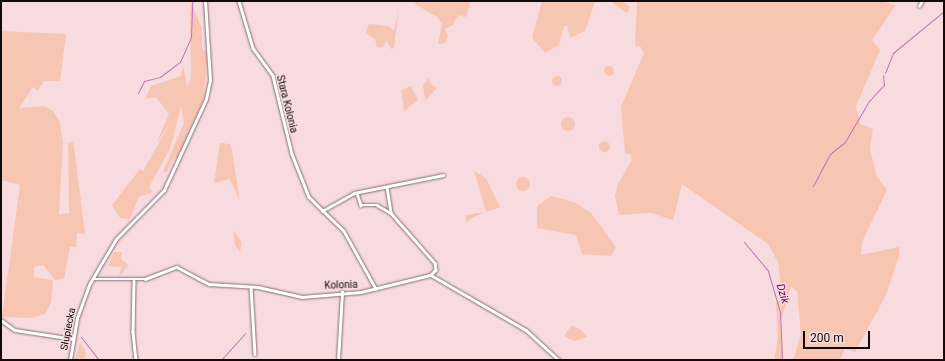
<!DOCTYPE html>
<html>
<head>
<meta charset="utf-8">
<style>
  body { margin:0 }
  #map { position:relative; width:945px; height:361px; overflow:hidden; background:#f8dbdf; font-family:Roboto,sans-serif }
  div>[style] { position:absolute }
  [style*='--x'] { left:calc(var(--x)*1px); top:calc(var(--y)*1px); width:calc(var(--w)*1px); rotate:calc(var(--a)*1deg) }
  .green>* { inset:0; background:#f7c6b2 }
  .round { border-radius:50% }
  .stream>* { height:1px; margin:-0.5px; padding:0 0.5px; transform-origin:0.5px; border-radius:0.5px; background:#be75b6 }
  .roads { filter:drop-shadow(0 0 1px #876e72) drop-shadow(0 0 1px #876e72) }
  .minor>* { height:2.5px; margin:-1.25px; padding:0 1.25px; transform-origin:1.25px; border-radius:1.25px; background:#fff }
  .major>* { height:3px; margin:-1.5px; padding:0 1.5px; transform-origin:1.5px; border-radius:1.5px; background:#fff }
  span { translate:-50% -50%; white-space:nowrap; text-align:center; line-height:1.15; -webkit-text-stroke:3px #f8dbdf; paint-order:stroke }
  .street-label { font-size:10px; color:#12090b }
  .water-label { font-size:11px; color:#61035d; font-style:italic }
  .frame { position:absolute; inset:0; border:2px solid #12090b; pointer-events:none }
  .scale { position:absolute; left:803px; top:331px; width:67px; height:18px; box-sizing:border-box; border:2px solid #12090b; border-top:0; padding-left:5px; font-size:12px; line-height:14px; white-space:nowrap; color:#12090b; -webkit-text-stroke:3px #f8dbdf; paint-order:stroke }
</style>
</head>
<body>
<div id="map">
  <div class="green">
    <div style="clip-path:polygon(190px 1px,202px 28px,202px 48px,207px 54px,204px 98px,177px 160px,175px 156px,167px 172px,163px 172px,184px 123px,181px 107px,170px 149px,149px 187px,153px 192px,139px 197px,130px 219px,120px 218px,112px 205px,140px 169px,143px 171px,169px 125px,156px 144px,169px 114px,156px 97px,145px 99px,151px 86px,181px 76px,183px 64px,187px 86px,191px 79px)"></div>
    <div style="clip-path:polygon(416px 1px,471px 1px,466px 17px,458px 15px,453px 25px,445px 29px,448px 36px,445px 43px,438px 44px,442px 24px,437px 17px,415px 4px)"></div>
    <div style="clip-path:polygon(542px 1px,595px 1px,585px 31px,570px 38px,567px 26px,564px 26px,559px 45px,545px 53px,532px 38px)"></div>
    <div style="clip-path:polygon(610px 1px,622px 1px,630px 7px,627px 13px)"></div>
    <div style="clip-path:polygon(637px 1px,880px 1px,896px 5px,872px 40px,880px 50px,856px 106px,860px 124px,873px 129px,870px 149px,877px 177px,887px 190px,862px 242px,861px 255px,899px 247px,899px 256px,886px 295px,855px 352px,845px 348px,840px 360px,793px 360px,801px 334px,797px 292px,791px 286px,781px 321px,783px 360px,774px 360px,778px 338px,776px 303px,782px 299px,778px 262px,768px 244px,682px 184px,673px 220px,651px 213px,619px 215px,615px 196px,618px 184px,632px 160px,631px 155px,625px 153px,621px 107px,644px 53px,640px 46px,635px 46px)"></div>
    <div style="clip-path:polygon(399px 7px,394px 48px,391px 49px,386px 40px,384px 47px,377px 48px,375px 39px,366px 33px,369px 24px,388px 26px,394px 31px)"></div>
    <div style="clip-path:polygon(1px 31px,66px 34px,60px 81px,44px 81px,38px 90px,33px 87px,19px 108px,45px 106px,53px 111px,60px 122px,63px 143px,59px 214px,69px 213px,68px 143px,72px 141px,74px 145px,85px 234px,77px 233px,76px 247px,70px 247px,64px 279px,55px 280px,43px 265px,34px 267px,34px 277px,52px 280px,53px 284px,51px 303px,45px 314px,31px 318px,2px 317px,20px 185px,1px 180px)"></div>
    <div class="round" style="left:604px;top:66px;width:10px;height:10px"></div>
    <div class="round" style="left:552px;top:76px;width:10px;height:10px"></div>
    <div style="clip-path:polygon(429px 78px,431px 84px,437px 88px,425px 101px,423px 85px)"></div>
    <div style="clip-path:polygon(411px 86px,418px 100px,404px 111px,401px 90px)"></div>
    <div class="round" style="left:561px;top:117px;width:14px;height:14px"></div>
    <div class="round" style="left:598.5px;top:140.5px;width:11px;height:11px"></div>
    <div style="clip-path:polygon(220px 143px,230px 144px,232px 150px,240px 202px,230px 179px,214px 183px)"></div>
    <div style="clip-path:polygon(474px 171px,486px 178px,500px 207px,486px 212px)"></div>
    <div class="round" style="left:516px;top:177px;width:14px;height:14px"></div>
    <div style="clip-path:polygon(551px 196px,574px 202px,591px 213px,616px 247px,611px 256px,582px 254px,576px 235px,537px 228px,537px 206px)"></div>
    <div style="clip-path:polygon(485px 212px,470px 219px,467px 223px,465px 215px)"></div>
    <div style="clip-path:polygon(233px 230px,242px 242px,240px 252px,235px 245px)"></div>
    <div style="clip-path:polygon(114px 252px,122px 252px,121px 259px,129px 265px,119px 277px,121px 267px,108px 266px)"></div>
    <div style="clip-path:polygon(572px 325px,581px 330px,587px 337px,574px 341px,564px 336px)"></div>
    <div style="clip-path:polygon(80px 342px,86px 353px,85px 360px,75px 360px)"></div>
  </div>
  <div class="stream">
    <div style="--x:885;--y:73;--w:22;--a:-68"></div>
    <div style="--x:893;--y:53;--w:66;--a:-39.5"></div>
    <div style="--x:138;--y:93;--w:13;--a:-63"></div>
    <div style="--x:144;--y:81;--w:16;--a:-14"></div>
    <div style="--x:160;--y:77;--w:25;--a:-37"></div>
    <div style="--x:180;--y:62;--w:27;--a:-66"></div>
    <div style="--x:191;--y:37;--w:36;--a:-88"></div>
    <div style="--x:813;--y:186;--w:36;--a:-62"></div>
    <div style="--x:830;--y:154;--w:19;--a:-39"></div>
    <div style="--x:845;--y:142;--w:48;--a:-59.7"></div>
    <div style="--x:869;--y:101;--w:22;--a:-47"></div>
    <div style="--x:884;--y:85;--w:10;--a:-96"></div>
    <div style="--x:744;--y:242;--w:38;--a:50"></div>
    <div style="--x:768;--y:271;--w:43;--a:73.7"></div>
    <div style="--x:780;--y:312;--w:48;--a:87.6"></div>
    <div style="--x:81;--y:337;--w:29;--a:52"></div>
    <div style="--x:221;--y:360;--w:36;--a:-48"></div>
  </div>
  <div class="roads">
    <div class="minor">
      <div style="--x:239;--y:1;--w:49;--a:73.4"></div>
      <div style="--x:253;--y:48;--w:34;--a:54"></div>
      <div style="--x:273;--y:76;--w:80;--a:76.3"></div>
      <div style="--x:292;--y:154;--w:46;--a:68.4"></div>
      <div style="--x:309;--y:197;--w:49;--a:44.2"></div>
      <div style="--x:344;--y:231;--w:66;--a:61.1"></div>
      <div style="--x:919;--y:6;--w:6;--a:-59"></div>
      <div style="--x:387;--y:187;--w:26;--a:81"></div>
      <div style="--x:391;--y:213;--w:67;--a:48.7"></div>
      <div style="--x:435;--y:263;--w:7;--a:82"></div>
      <div style="--x:436;--y:270;--w:7;--a:135"></div>
      <div style="--x:357;--y:193;--w:13;--a:72"></div>
      <div style="--x:361;--y:205;--w:16;--a:0"></div>
      <div style="--x:377;--y:205;--w:16;--a:30"></div>
      <div style="--x:322;--y:211;--w:37;--a:-29"></div>
      <div style="--x:354;--y:193;--w:91;--a:-11.4"></div>
      <div style="--x:93;--y:279;--w:52;--a:0"></div>
      <div style="--x:145;--y:279;--w:34;--a:-21"></div>
      <div style="--x:177;--y:267;--w:36;--a:28"></div>
      <div style="--x:209;--y:284;--w:49;--a:3.5"></div>
      <div style="--x:258;--y:287;--w:45;--a:12.8"></div>
      <div style="--x:302;--y:297;--w:59;--a:-4.8"></div>
      <div style="--x:361;--y:292;--w:72;--a:-13.7"></div>
      <div style="--x:431;--y:275;--w:110;--a:30.1"></div>
      <div style="--x:526;--y:330;--w:45;--a:42.3"></div>
      <div style="--x:134;--y:281;--w:51;--a:91.1"></div>
      <div style="--x:133;--y:332;--w:28;--a:84"></div>
      <div style="--x:251;--y:287;--w:67;--a:86.6"></div>
      <div style="--x:1;--y:320;--w:17;--a:36"></div>
      <div style="--x:15;--y:330;--w:59;--a:8.8"></div>
      <div style="--x:338;--y:360;--w:68;--a:-86.6"></div>
    </div>
    <div class="major">
      <div style="--x:70;--y:360;--w:43;--a:-80.5"></div>
      <div style="--x:77;--y:318;--w:37;--a:-70"></div>
      <div style="--x:90;--y:283;--w:51;--a:-59.4"></div>
      <div style="--x:116;--y:239;--w:69;--a:-45.6"></div>
      <div style="--x:164;--y:190;--w:100;--a:-65.2"></div>
      <div style="--x:206;--y:99;--w:19;--a:-78"></div>
      <div style="--x:210;--y:80;--w:79;--a:-93.6"></div>
    </div>
  </div>
  <div class="street-label">
    <span style="left:287px;top:104px;rotate:76deg">Stara Kolonia</span>
    <span style="left:341px;top:285px;rotate:-2deg">Kolonia</span>
    <span style="left:68px;top:329px;rotate:-79deg">Słupiecka</span>
  </div>
  <div class="water-label">
    <span style="left:782px;top:294px;rotate:73deg">Dzik</span>
  </div>
  <div class="frame"></div>
  <div class="scale">200 m</div>
</div>
</body>
</html>
